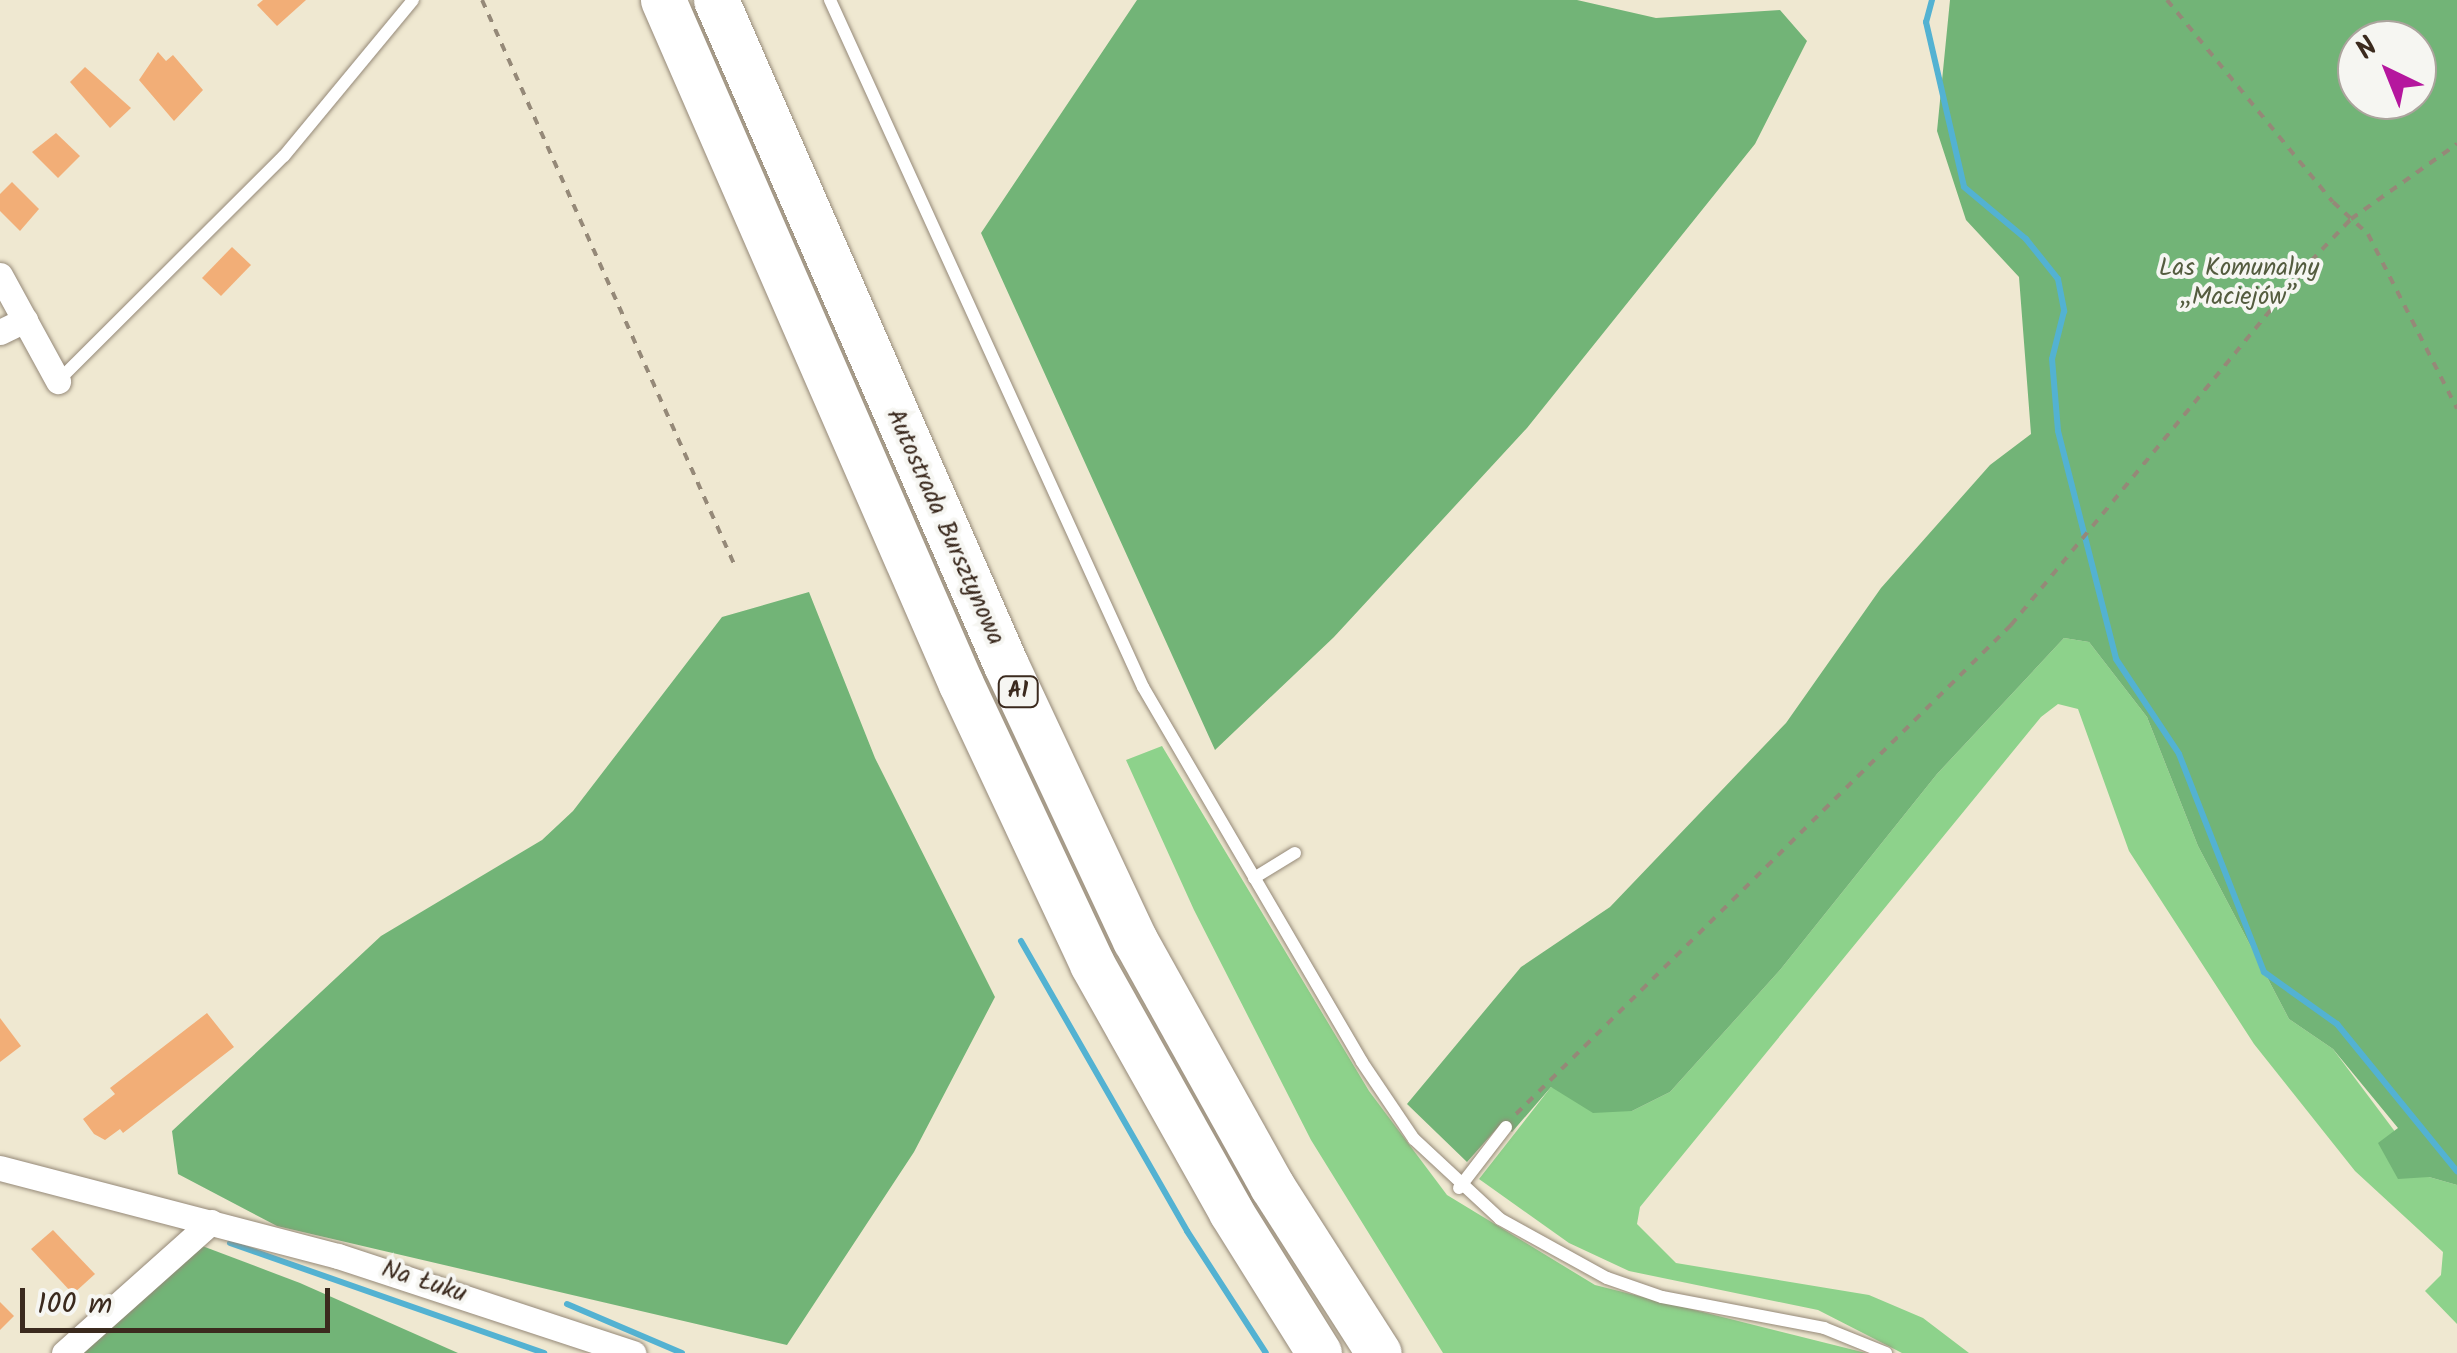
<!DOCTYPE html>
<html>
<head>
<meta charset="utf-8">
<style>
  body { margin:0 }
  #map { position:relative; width:2457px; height:1353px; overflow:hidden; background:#efe8d1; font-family:Kalam,sans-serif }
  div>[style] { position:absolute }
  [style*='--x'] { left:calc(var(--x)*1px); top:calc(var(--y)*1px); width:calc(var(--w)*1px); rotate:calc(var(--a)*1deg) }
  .green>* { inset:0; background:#8dd28b }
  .forest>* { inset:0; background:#72b477 }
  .stream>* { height:6px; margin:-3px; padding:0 3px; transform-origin:3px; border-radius:3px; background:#53b2d2 }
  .building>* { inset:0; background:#f2ae77 }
  .path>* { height:4px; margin-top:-2px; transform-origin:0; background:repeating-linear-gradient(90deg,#958978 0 8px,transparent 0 16px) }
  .roads { filter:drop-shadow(0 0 2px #958978) drop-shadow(0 0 2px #958978) }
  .lane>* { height:12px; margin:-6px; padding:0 6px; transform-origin:6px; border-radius:6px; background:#fff }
  .street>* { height:25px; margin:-12.5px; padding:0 12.5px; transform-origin:12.5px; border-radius:12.5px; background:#fff }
  .highway>* { height:45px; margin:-22.5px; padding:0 22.5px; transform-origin:22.5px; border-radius:22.5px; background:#fff }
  span { translate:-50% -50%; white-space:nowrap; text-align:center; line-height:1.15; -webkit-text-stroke:8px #f6f6f2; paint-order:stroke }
  .shield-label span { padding:2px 8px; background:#f6f6f2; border:2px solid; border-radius:8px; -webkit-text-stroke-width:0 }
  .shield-label { font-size:22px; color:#3b2a1e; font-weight:700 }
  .park-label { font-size:25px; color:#545c3f }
  .street-label { font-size:25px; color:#3b2a1e }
  .north { position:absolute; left:2337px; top:20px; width:100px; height:100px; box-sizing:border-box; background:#f6f6f2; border:2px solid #aba49d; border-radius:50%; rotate:317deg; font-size:28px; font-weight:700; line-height:40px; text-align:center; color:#3b2a1e }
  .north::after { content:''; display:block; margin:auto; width:35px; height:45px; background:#b5179e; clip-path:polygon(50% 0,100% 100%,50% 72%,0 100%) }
  .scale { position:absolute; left:20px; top:1288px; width:310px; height:45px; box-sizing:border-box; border:5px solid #3b2a1e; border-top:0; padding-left:12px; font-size:30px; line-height:35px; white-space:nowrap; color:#3b2a1e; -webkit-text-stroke:8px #f6f6f2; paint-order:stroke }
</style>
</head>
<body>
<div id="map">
  <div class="green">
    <div style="clip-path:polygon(2064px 638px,2089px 642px,2147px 717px,2198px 846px,2289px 1019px,2333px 1049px,2429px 1177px,2457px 1185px,2457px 1324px,2425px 1291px,2441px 1275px,2443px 1252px,2355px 1171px,2254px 1044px,2129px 851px,2078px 709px,2058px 704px,2041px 717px,1640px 1207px,1637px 1224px,1676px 1263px,1869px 1295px,1923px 1318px,1969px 1353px,1902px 1353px,1818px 1310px,1629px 1271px,1569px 1243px,1479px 1179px,1551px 1087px,1632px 1111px,1670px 1092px,1780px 970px,1937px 774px)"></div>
    <div style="clip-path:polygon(1162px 746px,1369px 1091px,1447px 1195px,1595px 1285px,1866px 1353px,1443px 1353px,1311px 1140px,1194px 910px,1126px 760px)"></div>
  </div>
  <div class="forest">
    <div style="clip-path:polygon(1137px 0,1577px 0,1656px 18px,1780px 10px,1807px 41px,1755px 144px,1527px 428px,1334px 637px,1215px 750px,981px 233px)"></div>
    <div style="clip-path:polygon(evenodd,1950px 0,2457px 0,2457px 1185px,2429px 1177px,2398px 1179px,2378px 1143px,2398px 1128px,2333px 1049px,2289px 1019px,2198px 846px,2147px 717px,2089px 642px,2064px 638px,1937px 774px,1780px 970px,1670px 1092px,1632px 1111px,1593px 1113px,1551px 1087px,1512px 1132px,1500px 1125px,1467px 1162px,1407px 1104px,1521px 967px,1610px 907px,1786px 723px,1881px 588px,1990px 465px,2031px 434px,2019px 277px,1966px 220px,1937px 131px,1950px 0,2357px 40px,2417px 40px,2417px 100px,2357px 100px,2357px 40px)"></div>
    <div style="clip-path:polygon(809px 592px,875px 758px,995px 997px,914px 1152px,787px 1345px,277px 1226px,178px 1174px,172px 1131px,381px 936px,542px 840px,573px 811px,722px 617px)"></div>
    <div style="clip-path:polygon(189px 1241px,300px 1283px,458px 1353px,64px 1353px)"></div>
  </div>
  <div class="stream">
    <div style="--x:1932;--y:0;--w:23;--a:105"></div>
    <div style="--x:1926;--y:22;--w:169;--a:77"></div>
    <div style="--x:1964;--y:187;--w:81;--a:40"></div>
    <div style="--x:2026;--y:239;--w:51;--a:51.3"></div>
    <div style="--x:2058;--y:279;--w:33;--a:79"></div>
    <div style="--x:2064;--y:311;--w:49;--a:104"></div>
    <div style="--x:2052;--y:359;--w:72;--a:85.2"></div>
    <div style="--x:2058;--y:431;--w:235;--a:75.7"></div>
    <div style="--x:2116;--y:659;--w:114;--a:56.4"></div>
    <div style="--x:2179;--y:754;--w:234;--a:68.7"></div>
    <div style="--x:2264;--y:972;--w:90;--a:35.5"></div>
    <div style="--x:2337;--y:1024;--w:190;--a:50.8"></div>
    <div style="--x:1021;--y:941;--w:334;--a:60.2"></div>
    <div style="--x:1187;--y:1231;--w:145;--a:57.1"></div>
    <div style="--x:230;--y:1243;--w:333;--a:19.3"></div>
    <div style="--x:567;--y:1304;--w:125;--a:23.1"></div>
  </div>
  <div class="building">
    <div style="clip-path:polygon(263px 0,306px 0,277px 26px,257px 5px)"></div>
    <div style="clip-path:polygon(158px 52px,166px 61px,173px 55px,203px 90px,174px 121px,139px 80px)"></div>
    <div style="clip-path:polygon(85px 67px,131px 108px,110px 128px,70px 82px)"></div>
    <div style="clip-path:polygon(56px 133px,80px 156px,58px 178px,32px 152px)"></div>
    <div style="clip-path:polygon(12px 182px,39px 209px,20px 231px,0 211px,0 194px)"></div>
    <div style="clip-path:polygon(232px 247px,251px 265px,221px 296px,202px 278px)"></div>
    <div style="clip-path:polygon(207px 1013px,234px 1047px,123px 1133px,120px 1129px,105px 1140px,94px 1134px,83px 1119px,115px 1094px,110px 1088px)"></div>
    <div style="clip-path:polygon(0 1018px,21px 1046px,0 1062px)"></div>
    <div style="clip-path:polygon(53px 1230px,95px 1274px,73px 1294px,31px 1249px)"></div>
    <div style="clip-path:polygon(0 1302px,14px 1316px,0 1330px)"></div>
  </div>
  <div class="path">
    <div style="--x:482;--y:0;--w:618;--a:65.92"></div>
    <div style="--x:2167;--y:0;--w:261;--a:50.6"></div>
    <div style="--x:2333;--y:202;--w:47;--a:42.4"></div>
    <div style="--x:2368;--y:234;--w:196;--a:63"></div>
    <div style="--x:1516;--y:1114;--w:696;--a:-44.65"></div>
    <div style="--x:2011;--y:625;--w:472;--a:-50.5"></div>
    <div style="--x:2311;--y:261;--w:58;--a:-46.4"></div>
    <div style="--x:2351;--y:219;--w:130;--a:-35.3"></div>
  </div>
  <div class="roads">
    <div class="lane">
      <div style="--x:830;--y:0;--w:755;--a:65.51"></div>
      <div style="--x:1143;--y:687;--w:434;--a:59.7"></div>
      <div style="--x:1362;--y:1062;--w:93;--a:56"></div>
      <div style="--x:1414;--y:1139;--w:117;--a:42.9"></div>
      <div style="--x:1500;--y:1219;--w:122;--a:28.9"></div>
      <div style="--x:1607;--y:1278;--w:58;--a:19.1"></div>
      <div style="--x:1662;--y:1297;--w:165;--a:10.8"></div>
      <div style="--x:1824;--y:1328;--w:67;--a:22"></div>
      <div style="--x:58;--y:381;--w:319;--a:-44.9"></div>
      <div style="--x:284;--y:156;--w:202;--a:-50.4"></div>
      <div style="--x:1254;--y:878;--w:48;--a:-31.4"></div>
      <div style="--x:1459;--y:1188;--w:77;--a:-52.4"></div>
    </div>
    <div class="street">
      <div style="--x:0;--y:275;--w:121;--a:61.3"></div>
      <div style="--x:0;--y:332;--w:28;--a:-26"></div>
      <div style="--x:0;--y:1168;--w:349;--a:14.6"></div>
      <div style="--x:338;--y:1256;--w:311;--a:18.2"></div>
      <div style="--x:64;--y:1353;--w:197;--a:-41.7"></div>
    </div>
    <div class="highway">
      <div style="--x:663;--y:0;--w:746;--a:66.46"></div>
      <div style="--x:961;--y:684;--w:309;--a:64.9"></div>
      <div style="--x:1092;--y:964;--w:284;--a:60.7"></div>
      <div style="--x:1231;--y:1212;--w:166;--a:58"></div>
      <div style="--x:716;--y:0;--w:725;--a:66.44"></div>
      <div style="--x:1006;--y:665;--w:304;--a:64.9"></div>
      <div style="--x:1135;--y:940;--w:282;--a:60.9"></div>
      <div style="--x:1272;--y:1186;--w:198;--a:57.4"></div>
    </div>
  </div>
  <div class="shield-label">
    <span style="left:1018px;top:692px">A1</span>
  </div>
  <div class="park-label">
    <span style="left:2239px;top:283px">Las Komunalny<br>„Maciejów”</span>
  </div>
  <div class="street-label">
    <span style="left:945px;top:527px;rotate:66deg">Autostrada Bursztynowa</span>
    <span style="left:424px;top:1282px;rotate:18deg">Na Łuku</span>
  </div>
  <div class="north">N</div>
  <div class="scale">100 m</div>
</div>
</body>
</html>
